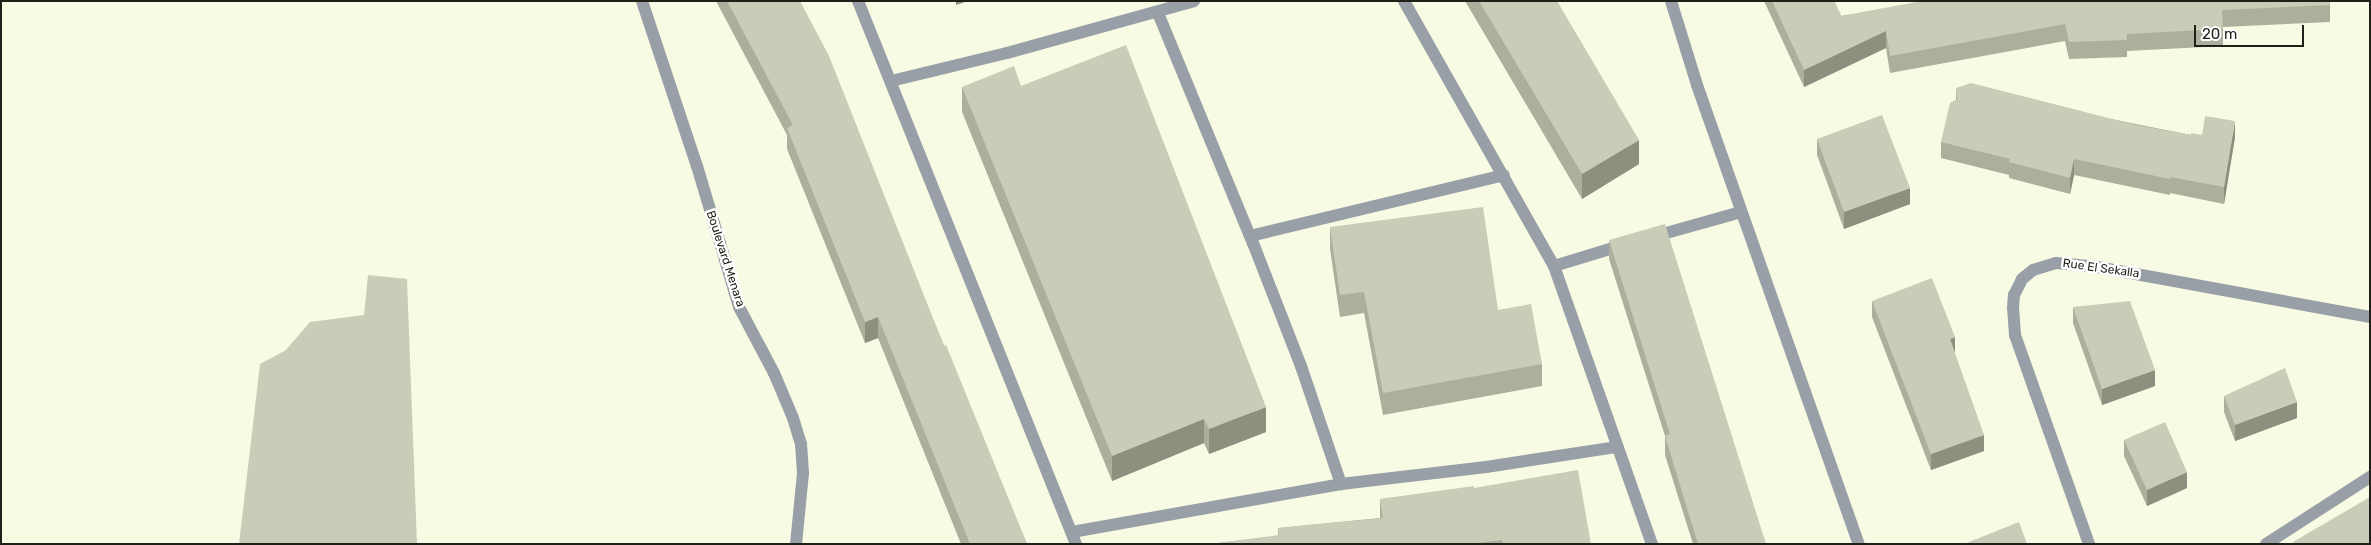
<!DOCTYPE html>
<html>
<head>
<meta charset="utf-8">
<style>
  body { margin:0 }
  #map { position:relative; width:2371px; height:545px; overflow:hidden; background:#f8fbe4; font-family:Rubik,sans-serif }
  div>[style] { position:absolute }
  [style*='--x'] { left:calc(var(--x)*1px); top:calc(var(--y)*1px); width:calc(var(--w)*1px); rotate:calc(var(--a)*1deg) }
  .street>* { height:12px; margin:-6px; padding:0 6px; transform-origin:6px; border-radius:6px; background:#999fa6 }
  .wall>* { inset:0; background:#adaf9d }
  .shaded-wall>* { inset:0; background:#8d8f7f }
  .building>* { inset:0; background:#c9ccb6 }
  span { translate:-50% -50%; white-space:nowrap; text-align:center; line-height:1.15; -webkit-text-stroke:5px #fff; paint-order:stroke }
  .street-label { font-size:12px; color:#1f2018 }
  .frame { position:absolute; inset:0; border:2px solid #1f2018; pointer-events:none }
  .scale { position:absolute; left:2194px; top:25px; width:110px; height:22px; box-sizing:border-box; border:2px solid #1f2018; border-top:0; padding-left:6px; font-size:15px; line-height:18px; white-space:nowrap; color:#1f2018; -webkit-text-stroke:4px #fff; paint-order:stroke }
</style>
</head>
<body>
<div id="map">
  <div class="street">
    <div style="--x:642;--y:1;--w:174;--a:71.6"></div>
    <div style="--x:697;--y:166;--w:147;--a:73.4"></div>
    <div style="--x:739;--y:307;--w:75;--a:62.1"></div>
    <div style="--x:774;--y:373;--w:49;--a:67.1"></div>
    <div style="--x:793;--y:418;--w:27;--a:73"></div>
    <div style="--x:801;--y:444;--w:29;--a:86"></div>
    <div style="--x:803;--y:473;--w:71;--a:95.6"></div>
    <div style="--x:858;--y:1;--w:585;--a:68.13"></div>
    <div style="--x:1404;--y:1;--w:305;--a:60.5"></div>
    <div style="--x:1554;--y:266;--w:295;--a:70.6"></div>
    <div style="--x:1671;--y:1;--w:88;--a:72.8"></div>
    <div style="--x:1697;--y:85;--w:487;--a:70.6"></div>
    <div style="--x:1158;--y:13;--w:249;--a:67.6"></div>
    <div style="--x:1253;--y:243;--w:132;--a:68.7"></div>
    <div style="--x:1301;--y:366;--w:125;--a:71.3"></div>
    <div style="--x:891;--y:81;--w:119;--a:-13.6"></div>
    <div style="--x:1007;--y:53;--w:194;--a:-15.5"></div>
    <div style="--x:1250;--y:236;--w:261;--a:-13.5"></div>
    <div style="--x:1652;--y:237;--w:92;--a:-15.7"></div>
    <div style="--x:1554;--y:266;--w:72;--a:-16.9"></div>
    <div style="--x:1072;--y:532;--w:273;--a:-10.1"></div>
    <div style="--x:1341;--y:484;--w:146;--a:-6.7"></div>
    <div style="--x:1486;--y:467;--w:133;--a:-8.7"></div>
    <div style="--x:2089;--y:544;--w:222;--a:-109.5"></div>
    <div style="--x:2015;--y:335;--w:27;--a:-94"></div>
    <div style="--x:2013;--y:308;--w:13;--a:-86"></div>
    <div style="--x:2014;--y:295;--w:18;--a:-63"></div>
    <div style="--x:2022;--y:279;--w:14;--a:-39"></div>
    <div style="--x:2033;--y:270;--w:24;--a:-17"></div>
    <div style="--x:2056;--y:263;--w:36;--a:5"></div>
    <div style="--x:2092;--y:266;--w:283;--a:10.4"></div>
    <div style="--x:2266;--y:544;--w:124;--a:-32.8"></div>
  </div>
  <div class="wall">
    <div style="clip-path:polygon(716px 1px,800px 1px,1027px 544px,961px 544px,878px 338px,865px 343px,787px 149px,787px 135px)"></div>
    <div style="clip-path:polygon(1465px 1px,1557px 1px,1639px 164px,1582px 199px)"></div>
    <div style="clip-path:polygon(1764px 1px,1834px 1px,1841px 16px,1929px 2px,2330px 1px,2330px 22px,2223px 27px,2223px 46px,2127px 51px,2127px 57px,2069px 59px,2065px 41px,1890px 73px,1886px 48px,1804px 87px)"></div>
    <div style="clip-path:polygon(1021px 86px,1266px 432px,1209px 454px,1204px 443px,1112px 481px,962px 112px,962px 87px)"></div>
    <div style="clip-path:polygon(1956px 88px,2191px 135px,2235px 137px,2224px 204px,2170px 193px,2170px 195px,2074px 175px,2070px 194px,2009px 178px,2009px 175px,1941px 158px,1941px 142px,1956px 100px)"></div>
    <div style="clip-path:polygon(1817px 139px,1910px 204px,1844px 229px,1817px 155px)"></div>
    <div style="clip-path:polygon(1330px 227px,1498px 310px,1542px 364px,1542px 386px,1383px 415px,1364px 313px,1340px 317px,1330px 249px)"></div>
    <div style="clip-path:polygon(1609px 240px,1766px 544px,1693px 544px,1665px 455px,1665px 436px,1609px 259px)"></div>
    <div style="clip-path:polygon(1872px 301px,1955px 354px,1984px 451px,1931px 470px,1872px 317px)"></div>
    <div style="clip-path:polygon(2073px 307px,2155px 386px,2102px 405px,2073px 323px)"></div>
    <div style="clip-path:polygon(2224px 396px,2297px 418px,2235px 441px,2224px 412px)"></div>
    <div style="clip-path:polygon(2124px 440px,2187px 488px,2147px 506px,2124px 456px)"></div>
    <div style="clip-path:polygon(1474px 488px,1591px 544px,1209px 544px,1278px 536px,1278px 528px,1380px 518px,1380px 499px)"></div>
  </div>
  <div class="shaded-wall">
    <div style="clip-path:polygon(956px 1px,968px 1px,956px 5px)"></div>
    <div style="clip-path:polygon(1886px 31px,1886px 48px,1804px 87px,1804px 70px)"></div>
    <div style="clip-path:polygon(2235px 121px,2235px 137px,2224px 204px,2224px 187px)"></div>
    <div style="clip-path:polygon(1639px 140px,1639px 164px,1582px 199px,1582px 174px)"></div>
    <div style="clip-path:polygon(2074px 159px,2074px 175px,2070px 194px,2070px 178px)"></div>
    <div style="clip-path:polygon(1910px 188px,1910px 204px,1844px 229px,1844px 212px)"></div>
    <div style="clip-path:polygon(878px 317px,878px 338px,865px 343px,865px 322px)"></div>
    <div style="clip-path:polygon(1955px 337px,1955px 354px,1950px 339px)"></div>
    <div style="clip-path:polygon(2155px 370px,2155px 386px,2102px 405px,2102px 389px)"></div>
    <div style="clip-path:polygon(2297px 402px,2297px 418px,2235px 441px,2235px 425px)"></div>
    <div style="clip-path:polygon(1266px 407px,1266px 432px,1209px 454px,1209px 429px)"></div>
    <div style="clip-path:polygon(1204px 419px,1204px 443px,1112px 481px,1112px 456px)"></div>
    <div style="clip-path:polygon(1984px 435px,1984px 451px,1931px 470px,1931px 454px)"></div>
    <div style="clip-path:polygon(2187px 472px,2187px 488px,2147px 506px,2147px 490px)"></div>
  </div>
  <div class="building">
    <div style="clip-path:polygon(727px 1px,800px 1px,829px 56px,944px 346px,946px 345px,1027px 544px,970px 544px,878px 317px,865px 322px,787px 128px,793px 125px)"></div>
    <div style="clip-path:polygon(1479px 1px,1557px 1px,1639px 140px,1582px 174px)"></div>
    <div style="clip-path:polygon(1772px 1px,1834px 1px,1841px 16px,1922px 1px,1929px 1px,1929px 2px,1942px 1px,2330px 1px,2330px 5px,2222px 10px,2223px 29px,2127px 34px,2127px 40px,2069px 42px,2065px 24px,1890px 56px,1886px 31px,1804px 70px)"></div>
    <div style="clip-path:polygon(1126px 45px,1266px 407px,1209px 429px,1204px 419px,1112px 456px,962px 87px,1014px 66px,1021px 86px)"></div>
    <div style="clip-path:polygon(1971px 83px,2136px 125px,2191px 135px,2191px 133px,2202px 135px,2205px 116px,2235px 121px,2224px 187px,2170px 177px,2170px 179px,2074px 159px,2070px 178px,2009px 162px,2010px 159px,1941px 142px,1950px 103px,1957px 99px,1956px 88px)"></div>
    <div style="clip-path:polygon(1882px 115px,1910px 188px,1844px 212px,1817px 139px)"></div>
    <div style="clip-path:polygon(1483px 207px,1498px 310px,1531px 304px,1542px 364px,1383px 393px,1364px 292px,1340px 295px,1330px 227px)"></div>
    <div style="clip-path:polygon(1665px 224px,1766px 544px,1698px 544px,1665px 436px,1670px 434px,1609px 240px)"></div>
    <div style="clip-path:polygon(368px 275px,407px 279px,417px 544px,239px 544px,260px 364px,286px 350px,310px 322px,364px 315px)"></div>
    <div style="clip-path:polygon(1932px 278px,1955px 337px,1950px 339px,1984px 435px,1931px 454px,1872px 301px)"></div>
    <div style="clip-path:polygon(2130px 301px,2155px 370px,2102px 389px,2073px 307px)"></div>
    <div style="clip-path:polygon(2285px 368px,2297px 402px,2235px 425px,2224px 396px)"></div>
    <div style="clip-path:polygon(2165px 422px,2187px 472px,2147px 490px,2124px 440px)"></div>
    <div style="clip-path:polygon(1578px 470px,1591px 544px,1508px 544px,1507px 543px,1503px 543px,1502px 540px,1471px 544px,1209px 544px,1279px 535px,1278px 528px,1383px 518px,1380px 499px,1474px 486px,1474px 488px)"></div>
    <div style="clip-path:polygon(2370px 497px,2370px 544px,2294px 544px,2293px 542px)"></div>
    <div style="clip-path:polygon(2019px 522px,2027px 544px,1964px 544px)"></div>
  </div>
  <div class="street-label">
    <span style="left:725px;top:259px;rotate:72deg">Boulevard Menara</span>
    <span style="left:2101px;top:269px;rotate:8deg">Rue El Sekalla</span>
  </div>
  <div class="frame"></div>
  <div class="scale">20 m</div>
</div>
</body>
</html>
